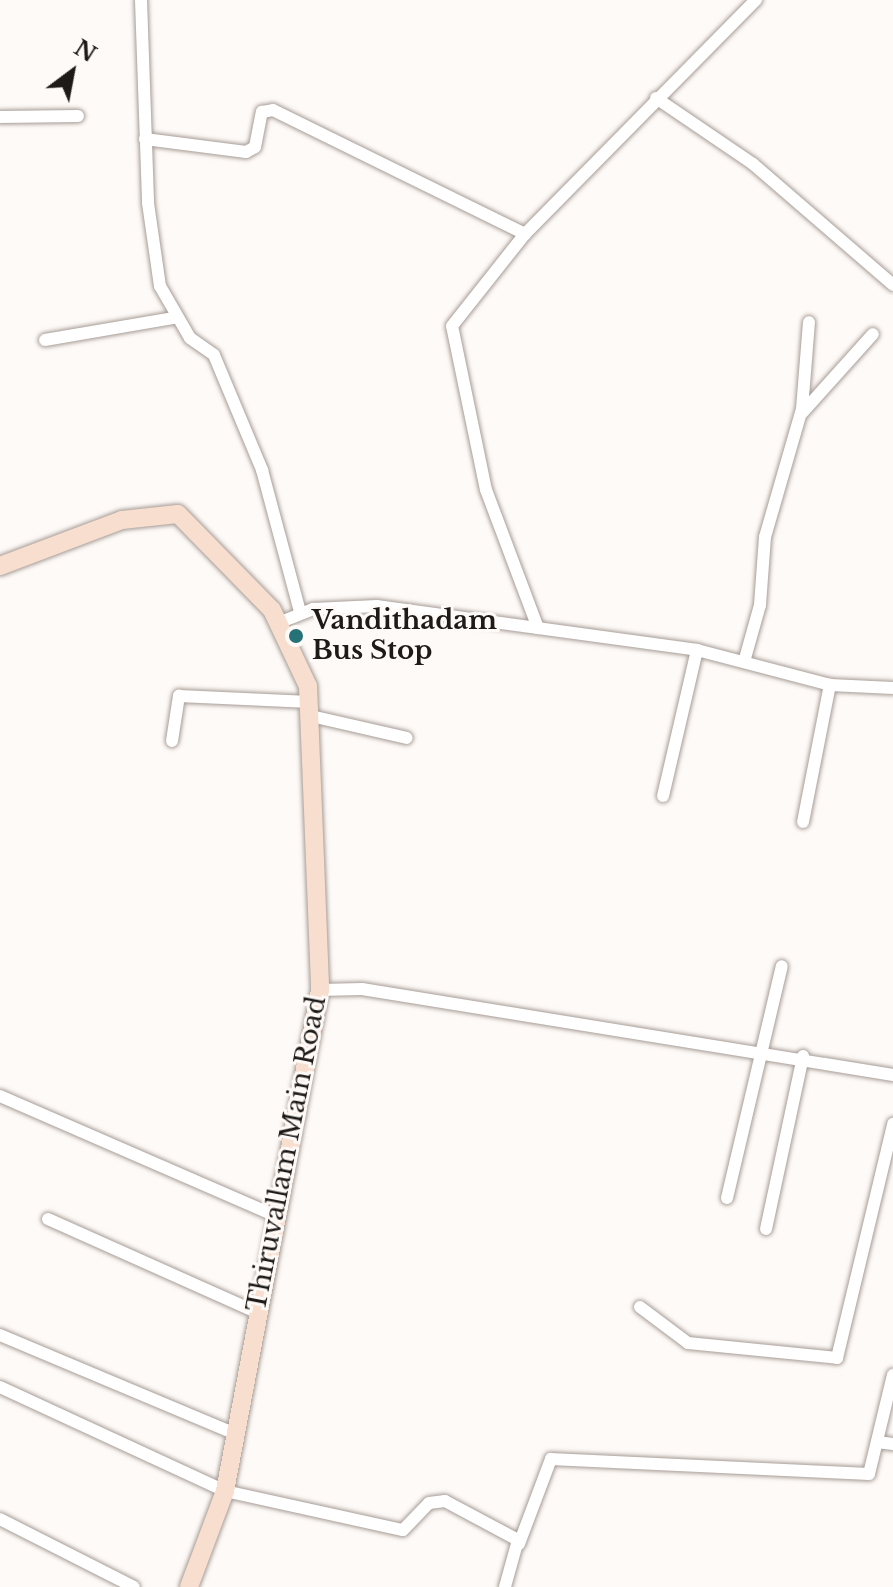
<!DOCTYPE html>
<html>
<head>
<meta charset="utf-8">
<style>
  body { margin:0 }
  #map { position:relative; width:893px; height:1587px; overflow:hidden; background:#fefaf7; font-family:"Libre Baskerville",serif }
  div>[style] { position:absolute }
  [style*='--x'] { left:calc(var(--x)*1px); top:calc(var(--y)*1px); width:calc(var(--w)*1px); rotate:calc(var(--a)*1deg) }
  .roads { filter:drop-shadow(0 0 2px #a69c96) drop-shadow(0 0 2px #a69c96) }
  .minor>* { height:12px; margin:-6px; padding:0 6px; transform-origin:6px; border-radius:6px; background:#fff }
  .secondary>* { height:18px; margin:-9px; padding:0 9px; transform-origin:9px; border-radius:9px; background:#f8decf }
  .dots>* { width:22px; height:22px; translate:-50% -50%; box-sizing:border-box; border:4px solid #fefaf7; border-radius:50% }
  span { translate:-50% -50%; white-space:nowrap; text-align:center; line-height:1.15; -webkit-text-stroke:6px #fefaf7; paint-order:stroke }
  .poi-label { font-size:26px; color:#1e1a18; font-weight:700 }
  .left { translate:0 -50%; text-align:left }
  .street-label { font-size:26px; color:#1e1a18 }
  .north { position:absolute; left:32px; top:32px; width:80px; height:80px; -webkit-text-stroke:6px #fefaf7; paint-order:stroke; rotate:32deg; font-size:22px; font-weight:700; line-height:32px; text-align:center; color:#1e1a18 }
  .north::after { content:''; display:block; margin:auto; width:28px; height:36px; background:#1e1a18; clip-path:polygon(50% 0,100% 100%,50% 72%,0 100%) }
</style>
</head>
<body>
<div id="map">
  <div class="roads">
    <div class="minor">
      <div style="--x:141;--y:0;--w:203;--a:88"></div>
      <div style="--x:148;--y:203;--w:84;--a:81.8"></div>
      <div style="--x:160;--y:286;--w:60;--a:60"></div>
      <div style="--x:190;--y:338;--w:29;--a:35"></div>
      <div style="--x:214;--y:355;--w:125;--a:67.3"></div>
      <div style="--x:262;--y:470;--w:147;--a:75"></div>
      <div style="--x:656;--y:98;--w:117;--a:34.2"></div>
      <div style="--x:753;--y:164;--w:185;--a:40.8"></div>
      <div style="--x:0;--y:117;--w:78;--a:-0.7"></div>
      <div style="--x:145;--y:139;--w:102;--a:7.3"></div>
      <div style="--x:246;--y:152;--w:10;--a:-29"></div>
      <div style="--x:255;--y:147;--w:36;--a:-79"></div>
      <div style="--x:262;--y:112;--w:11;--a:-10"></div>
      <div style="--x:273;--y:110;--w:281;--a:26.2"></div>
      <div style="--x:45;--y:340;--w:131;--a:-9.7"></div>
      <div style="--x:802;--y:413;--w:106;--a:-48.1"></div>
      <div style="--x:281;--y:622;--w:35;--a:-22"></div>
      <div style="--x:313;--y:609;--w:64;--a:-2.7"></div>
      <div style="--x:377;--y:606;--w:323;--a:7.8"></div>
      <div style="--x:697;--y:650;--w:138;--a:14.7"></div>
      <div style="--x:830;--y:685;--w:63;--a:2.7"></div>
      <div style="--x:538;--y:628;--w:147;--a:-110.6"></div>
      <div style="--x:486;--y:490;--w:167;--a:-101.7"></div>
      <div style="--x:452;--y:326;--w:117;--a:-51.6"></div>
      <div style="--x:525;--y:234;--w:329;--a:-45.4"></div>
      <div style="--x:744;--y:662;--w:59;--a:-74.3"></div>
      <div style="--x:760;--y:605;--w:68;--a:-85.8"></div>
      <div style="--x:765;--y:537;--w:133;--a:-73.9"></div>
      <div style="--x:802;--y:409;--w:87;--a:-85.4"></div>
      <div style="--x:311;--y:716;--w:98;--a:12.9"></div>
      <div style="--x:172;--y:741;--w:46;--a:-81.2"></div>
      <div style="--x:179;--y:696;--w:131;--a:2.6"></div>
      <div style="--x:663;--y:796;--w:150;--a:-76.9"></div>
      <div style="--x:803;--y:822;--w:140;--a:-78.9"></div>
      <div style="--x:320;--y:990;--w:42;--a:-1.4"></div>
      <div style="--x:362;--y:989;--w:538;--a:9.2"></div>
      <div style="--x:0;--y:1096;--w:299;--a:23.5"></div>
      <div style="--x:727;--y:1198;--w:238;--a:-76.7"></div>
      <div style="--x:48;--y:1219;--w:228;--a:24.1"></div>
      <div style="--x:766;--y:1229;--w:177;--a:-77.9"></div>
      <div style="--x:640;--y:1307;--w:60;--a:36.9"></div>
      <div style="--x:688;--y:1343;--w:150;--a:5.7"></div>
      <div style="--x:837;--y:1358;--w:241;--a:-76.5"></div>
      <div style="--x:0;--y:1335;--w:255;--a:22.8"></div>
      <div style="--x:0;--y:1387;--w:248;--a:24.8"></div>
      <div style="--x:225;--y:1491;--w:182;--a:12.4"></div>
      <div style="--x:403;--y:1530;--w:37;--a:-46"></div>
      <div style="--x:429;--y:1503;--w:16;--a:-7"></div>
      <div style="--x:445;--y:1501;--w:83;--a:28.1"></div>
      <div style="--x:518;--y:1540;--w:49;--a:105.5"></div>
      <div style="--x:877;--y:1442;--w:16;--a:7"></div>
      <div style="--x:0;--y:1519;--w:150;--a:26.9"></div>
      <div style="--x:519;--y:1544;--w:91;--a:-69.4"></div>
      <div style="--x:551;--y:1459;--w:318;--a:2.7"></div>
      <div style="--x:869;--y:1474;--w:102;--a:-76.4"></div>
    </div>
    <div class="secondary">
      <div style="--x:0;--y:566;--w:130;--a:-20.7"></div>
      <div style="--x:122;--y:520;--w:56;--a:-6.1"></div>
      <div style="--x:178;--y:514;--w:134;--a:45.6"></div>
      <div style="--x:272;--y:610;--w:84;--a:64.7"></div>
      <div style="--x:308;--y:686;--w:304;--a:87.7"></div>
      <div style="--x:320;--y:990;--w:510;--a:100.74"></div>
      <div style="--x:225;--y:1491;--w:103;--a:110.6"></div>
    </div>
  </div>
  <div class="dots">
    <div style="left:296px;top:636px;background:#277276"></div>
  </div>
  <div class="poi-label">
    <span class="left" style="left:312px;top:636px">Vandithadam<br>Bus Stop</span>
  </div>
  <div class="street-label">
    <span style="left:287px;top:1154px;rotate:-79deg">Thiruvallam Main Road</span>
  </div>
  <div class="north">N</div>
</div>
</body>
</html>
